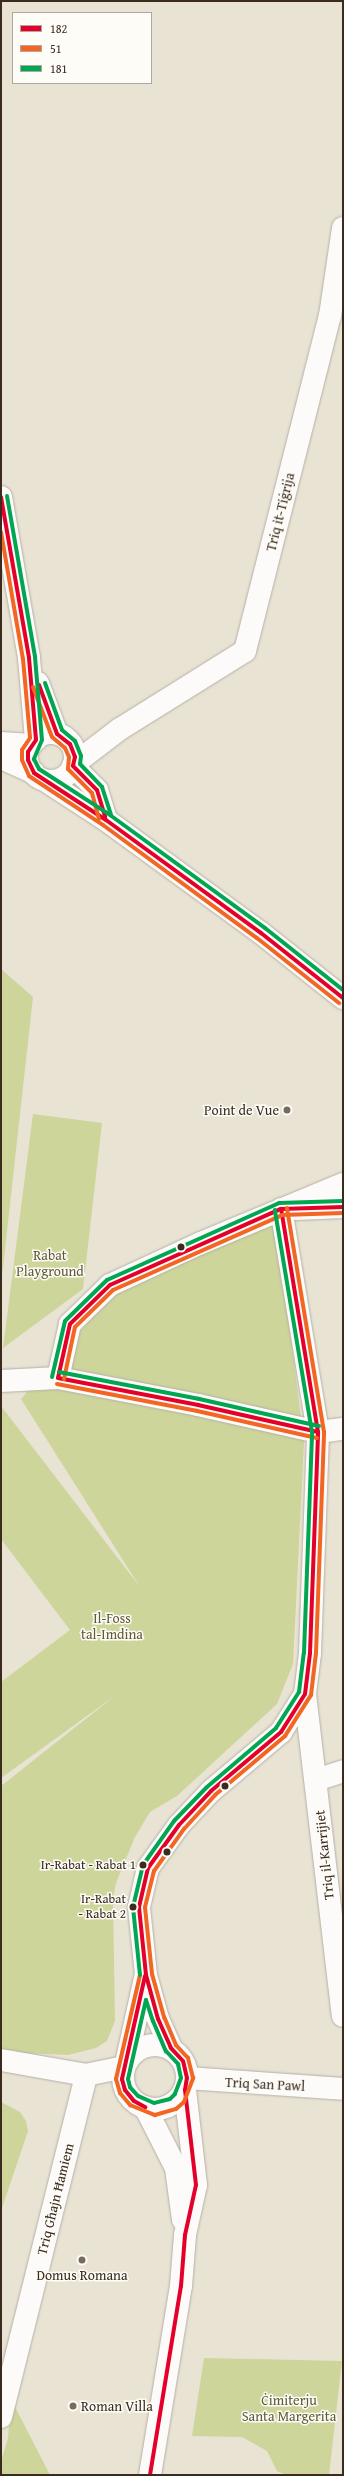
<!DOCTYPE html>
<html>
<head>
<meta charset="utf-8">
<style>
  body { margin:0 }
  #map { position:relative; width:344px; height:2476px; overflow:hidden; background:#e9e3d4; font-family:"Gentium Book Plus",serif }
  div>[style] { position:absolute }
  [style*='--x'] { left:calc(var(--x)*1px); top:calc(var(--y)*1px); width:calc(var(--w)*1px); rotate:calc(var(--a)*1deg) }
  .green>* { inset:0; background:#cdd59b }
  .roads { filter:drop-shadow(0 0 1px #b5b0a6) drop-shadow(0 0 1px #b5b0a6) }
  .minor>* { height:22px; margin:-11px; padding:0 11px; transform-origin:11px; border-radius:11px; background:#fcfbf9 }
  .minor>.ring { margin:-11px; padding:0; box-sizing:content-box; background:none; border:22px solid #fcfbf9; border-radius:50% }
  .major>* { height:22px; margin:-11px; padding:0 11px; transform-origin:11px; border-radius:11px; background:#fcfbf9 }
  .major>.ring { margin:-11px; padding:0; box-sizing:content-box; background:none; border:22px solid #fcfbf9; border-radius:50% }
  .bus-1>* { height:4px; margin:-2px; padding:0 2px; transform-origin:2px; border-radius:2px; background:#e4002b }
  .bus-2>* { height:4px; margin:-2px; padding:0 2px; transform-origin:2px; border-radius:2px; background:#f26522 }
  .bus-3>* { height:4px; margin:-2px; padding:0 2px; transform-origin:2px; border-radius:2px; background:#00a651 }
  .dots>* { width:11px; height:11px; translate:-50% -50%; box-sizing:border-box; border:2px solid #fdfcf7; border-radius:50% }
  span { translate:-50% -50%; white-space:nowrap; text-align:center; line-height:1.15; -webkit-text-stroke:3px #fdfcf7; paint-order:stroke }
  .bus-label { font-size:13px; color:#3b2a1e }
  .right { translate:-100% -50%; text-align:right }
  .street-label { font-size:14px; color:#3b2a1e }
  .poi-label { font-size:14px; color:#3b2a1e }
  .left { translate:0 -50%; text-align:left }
  .park-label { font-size:14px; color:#605a36 }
  .frame { position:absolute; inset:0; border:2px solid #3b2a1e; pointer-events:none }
  .legend { position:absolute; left:12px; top:12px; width:140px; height:72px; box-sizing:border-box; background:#fdfcf7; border:1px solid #afa8a0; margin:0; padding:5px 7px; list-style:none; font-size:12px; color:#3b2a1e }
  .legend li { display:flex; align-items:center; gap:8px; height:20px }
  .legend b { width:20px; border:1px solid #afa8a0 }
</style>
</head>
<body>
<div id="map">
  <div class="green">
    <div style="clip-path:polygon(1px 969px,33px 997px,1px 1285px)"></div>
    <div style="clip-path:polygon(33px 1114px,102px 1123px,83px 1289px,3px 1348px)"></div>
    <div style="clip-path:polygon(276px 1217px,304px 1442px,293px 1664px,277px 1704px,177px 1796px,150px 1812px,135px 1837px,116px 1883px,113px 1899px,115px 2021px,107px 2041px,96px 2048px,68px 2055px,1px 2052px,1px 1786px,116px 1695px,1px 1778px,1px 1682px,70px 1630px,1px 1539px,1px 1406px,140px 1587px,21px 1399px,113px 1294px)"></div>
    <div style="clip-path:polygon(1px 2102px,20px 2112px,26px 2121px,28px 2131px,1px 2211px)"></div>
    <div style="clip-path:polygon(204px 2358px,342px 2361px,329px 2475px,286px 2475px,277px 2471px,267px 2451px,242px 2437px,192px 2436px)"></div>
    <div style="clip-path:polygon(11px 2399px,50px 2475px,1px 2475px,1px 2462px,8px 2438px)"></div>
  </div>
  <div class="roads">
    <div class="minor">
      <div style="--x:296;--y:1209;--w:47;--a:-2.4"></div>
      <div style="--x:58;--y:1378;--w:55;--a:-77.5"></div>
      <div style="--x:70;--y:1324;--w:56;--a:-44.3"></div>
      <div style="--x:110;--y:1285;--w:100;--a:-24.8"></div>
      <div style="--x:201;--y:1243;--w:154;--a:-22.6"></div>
      <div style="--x:1;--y:1381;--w:57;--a:-3"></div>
      <div style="--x:58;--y:1378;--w:143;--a:10.9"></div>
      <div style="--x:198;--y:1405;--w:123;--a:12.7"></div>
      <div style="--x:318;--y:1432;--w:25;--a:-7"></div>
      <div style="--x:305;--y:1694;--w:324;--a:83.3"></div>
      <div style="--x:316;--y:1780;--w:28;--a:-18"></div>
      <div class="ring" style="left:123px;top:2045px;width:42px;height:42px"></div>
      <div style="--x:171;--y:2048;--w:32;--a:-114"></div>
      <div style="--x:158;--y:2019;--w:46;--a:-105.3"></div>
      <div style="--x:146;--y:1975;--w:68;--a:-95.9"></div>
      <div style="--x:139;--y:1907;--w:40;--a:-77"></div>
      <div style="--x:148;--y:1868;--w:53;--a:-54.2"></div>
      <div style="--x:179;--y:1825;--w:47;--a:-46.7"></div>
      <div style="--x:211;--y:1791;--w:92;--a:-40.1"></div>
      <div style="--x:281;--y:1732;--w:45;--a:-57.7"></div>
      <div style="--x:305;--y:1694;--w:41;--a:-83"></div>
      <div style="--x:310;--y:1653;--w:221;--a:-87.9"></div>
      <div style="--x:318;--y:1432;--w:226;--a:-99.4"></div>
      <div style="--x:127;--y:2059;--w:83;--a:-77.5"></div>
      <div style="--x:1;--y:2060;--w:86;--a:10"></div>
      <div style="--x:86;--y:2075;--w:39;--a:-12"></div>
      <div style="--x:187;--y:2078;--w:156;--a:4"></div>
      <div style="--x:1;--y:2417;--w:352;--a:-76"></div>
    </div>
    <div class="major">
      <div style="--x:1;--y:497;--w:163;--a:80.1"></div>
      <div style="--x:29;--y:658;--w:82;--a:85.1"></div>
      <div style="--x:38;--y:683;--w:54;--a:69.6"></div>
      <div class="ring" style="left:27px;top:733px;width:26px;height:26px"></div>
      <div style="--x:1;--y:743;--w:30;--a:4"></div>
      <div style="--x:1;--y:758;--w:36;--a:24"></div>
      <div style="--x:74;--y:764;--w:58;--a:-37.3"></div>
      <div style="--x:120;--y:729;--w:147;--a:-32"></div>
      <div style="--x:245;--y:651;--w:346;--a:-75.8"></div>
      <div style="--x:330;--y:316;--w:89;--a:-81.6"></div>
      <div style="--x:73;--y:766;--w:34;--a:45"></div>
      <div style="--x:97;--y:790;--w:31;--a:73"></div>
      <div style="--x:46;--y:781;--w:72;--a:33"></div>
      <div style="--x:106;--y:820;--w:192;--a:36.1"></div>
      <div style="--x:261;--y:933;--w:105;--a:38.4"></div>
      <div style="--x:145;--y:2107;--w:68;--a:63.1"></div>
      <div style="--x:176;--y:2168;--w:52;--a:82.3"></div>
      <div style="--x:150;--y:2475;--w:192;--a:-80.7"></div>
      <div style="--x:181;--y:2286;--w:51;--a:-85.5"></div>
      <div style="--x:185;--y:2235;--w:51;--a:-77.6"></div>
      <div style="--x:196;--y:2185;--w:96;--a:-96.6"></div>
    </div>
  </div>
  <div class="bus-1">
    <div style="--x:1;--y:497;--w:163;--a:80.1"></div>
    <div style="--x:29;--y:658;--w:82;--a:85.1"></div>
    <div style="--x:36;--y:740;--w:14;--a:124"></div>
    <div style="--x:28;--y:752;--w:8;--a:90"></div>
    <div style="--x:28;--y:760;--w:14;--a:65"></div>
    <div style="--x:34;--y:773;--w:86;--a:33.1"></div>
    <div style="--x:106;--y:820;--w:192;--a:36.1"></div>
    <div style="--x:261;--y:933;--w:105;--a:38.4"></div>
    <div style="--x:39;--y:685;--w:52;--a:69.8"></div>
    <div style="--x:57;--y:734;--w:16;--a:38"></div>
    <div style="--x:70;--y:744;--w:14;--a:69"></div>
    <div style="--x:75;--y:757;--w:9;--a:103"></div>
    <div style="--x:73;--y:766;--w:34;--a:45"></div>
    <div style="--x:97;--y:790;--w:28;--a:73"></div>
    <div style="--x:58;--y:1378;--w:55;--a:-77.5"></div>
    <div style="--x:70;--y:1324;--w:56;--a:-44.3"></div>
    <div style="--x:110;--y:1285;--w:187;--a:-24"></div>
    <div style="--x:281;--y:1209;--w:62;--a:-1.8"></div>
    <div style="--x:58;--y:1378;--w:143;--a:10.9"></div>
    <div style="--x:198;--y:1405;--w:123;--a:12.7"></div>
    <div style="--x:145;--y:1976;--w:106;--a:102.6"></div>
    <div style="--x:122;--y:2079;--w:11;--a:75"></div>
    <div style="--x:125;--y:2090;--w:14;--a:51"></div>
    <div style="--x:134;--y:2101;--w:13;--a:29"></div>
    <div style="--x:150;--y:2475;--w:192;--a:-80.7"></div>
    <div style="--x:181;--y:2286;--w:51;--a:-85.5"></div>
    <div style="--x:185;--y:2235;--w:51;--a:-77.6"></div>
    <div style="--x:196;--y:2185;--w:96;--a:-96.6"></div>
    <div style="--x:185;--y:2090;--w:12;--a:-81"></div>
    <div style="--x:187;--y:2078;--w:17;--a:-103"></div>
    <div style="--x:183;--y:2061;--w:18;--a:-133"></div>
    <div style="--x:171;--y:2048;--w:32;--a:-114"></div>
    <div style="--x:158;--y:2019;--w:46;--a:-105.3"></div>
    <div style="--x:146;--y:1975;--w:68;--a:-95.9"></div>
    <div style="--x:139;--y:1907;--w:40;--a:-77"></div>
    <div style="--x:148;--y:1868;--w:53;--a:-54.2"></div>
    <div style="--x:179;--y:1825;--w:47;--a:-46.7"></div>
    <div style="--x:211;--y:1791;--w:92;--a:-40.1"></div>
    <div style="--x:281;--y:1732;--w:45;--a:-57.7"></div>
    <div style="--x:305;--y:1694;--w:41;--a:-83"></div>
    <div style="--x:310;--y:1653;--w:221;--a:-87.9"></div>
    <div style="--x:318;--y:1432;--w:226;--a:-99.4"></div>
  </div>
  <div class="bus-2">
    <div style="--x:1;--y:532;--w:129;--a:80.2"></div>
    <div style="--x:23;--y:659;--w:79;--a:84.9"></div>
    <div style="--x:30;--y:738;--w:14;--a:124"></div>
    <div style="--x:22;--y:750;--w:10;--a:90"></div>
    <div style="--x:22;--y:760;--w:17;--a:66"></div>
    <div style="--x:29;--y:776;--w:89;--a:33.5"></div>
    <div style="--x:103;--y:825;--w:191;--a:36.3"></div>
    <div style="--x:257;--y:938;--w:105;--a:38.4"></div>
    <div style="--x:33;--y:687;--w:53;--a:69.2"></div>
    <div style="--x:52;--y:737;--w:17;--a:40"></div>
    <div style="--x:65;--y:748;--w:10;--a:66"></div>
    <div style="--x:69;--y:757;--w:12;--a:95"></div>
    <div style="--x:68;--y:769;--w:34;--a:45"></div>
    <div style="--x:92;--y:793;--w:27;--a:75"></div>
    <div style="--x:64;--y:1379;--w:53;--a:-78.1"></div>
    <div style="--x:75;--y:1327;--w:53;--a:-44.2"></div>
    <div style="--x:113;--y:1290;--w:185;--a:-23.9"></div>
    <div style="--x:282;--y:1215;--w:61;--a:-1.9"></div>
    <div style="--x:57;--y:1384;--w:143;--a:10.9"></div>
    <div style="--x:197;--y:1411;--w:123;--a:12.7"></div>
    <div style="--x:140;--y:1975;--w:107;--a:103"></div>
    <div style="--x:116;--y:2079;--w:15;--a:74"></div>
    <div style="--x:120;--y:2093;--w:16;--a:50"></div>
    <div style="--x:130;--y:2105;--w:27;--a:22"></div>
    <div style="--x:155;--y:2115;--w:22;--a:-16"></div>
    <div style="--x:176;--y:2109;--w:11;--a:-41"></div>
    <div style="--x:184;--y:2102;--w:26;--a:-69"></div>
    <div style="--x:193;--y:2078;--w:21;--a:-104"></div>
    <div style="--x:188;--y:2058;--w:18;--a:-133"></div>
    <div style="--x:176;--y:2045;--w:30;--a:-113"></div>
    <div style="--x:164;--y:2017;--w:45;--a:-105.6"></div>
    <div style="--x:152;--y:1974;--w:67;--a:-96"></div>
    <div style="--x:145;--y:1907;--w:37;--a:-76"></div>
    <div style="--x:154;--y:1871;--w:52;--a:-54.5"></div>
    <div style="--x:184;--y:1829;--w:46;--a:-47.6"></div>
    <div style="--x:215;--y:1795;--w:92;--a:-40.1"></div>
    <div style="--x:285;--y:1736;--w:49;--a:-57.6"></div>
    <div style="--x:311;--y:1695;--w:42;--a:-83.2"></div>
    <div style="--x:316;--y:1653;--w:221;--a:-87.9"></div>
    <div style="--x:324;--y:1432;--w:227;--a:-99.4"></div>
  </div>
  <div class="bus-3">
    <div style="--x:7;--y:496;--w:163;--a:80.1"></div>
    <div style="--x:35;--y:657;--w:83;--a:85.2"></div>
    <div style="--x:42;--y:740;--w:21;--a:113"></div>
    <div style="--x:34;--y:759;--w:11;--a:63"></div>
    <div style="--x:39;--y:769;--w:85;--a:32.9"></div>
    <div style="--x:110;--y:815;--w:192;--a:36.1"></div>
    <div style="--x:265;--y:928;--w:100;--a:38.5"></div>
    <div style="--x:45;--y:683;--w:50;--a:70.1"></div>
    <div style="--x:62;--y:730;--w:17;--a:40"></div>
    <div style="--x:75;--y:741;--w:16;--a:68"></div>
    <div style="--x:81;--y:756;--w:8;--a:97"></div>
    <div style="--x:80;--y:764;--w:32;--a:46"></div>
    <div style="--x:102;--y:787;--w:29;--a:72"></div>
    <div style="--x:59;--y:1372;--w:143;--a:10.9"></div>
    <div style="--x:199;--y:1399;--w:123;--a:12.7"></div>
    <div style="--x:52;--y:1377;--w:57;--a:-76.9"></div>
    <div style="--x:65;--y:1321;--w:59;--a:-44.3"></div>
    <div style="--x:107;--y:1280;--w:188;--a:-24.1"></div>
    <div style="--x:279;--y:1203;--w:64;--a:-1.8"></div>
    <div style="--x:140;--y:1975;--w:68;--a:-95.9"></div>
    <div style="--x:133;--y:1907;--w:43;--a:-76.6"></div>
    <div style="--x:143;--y:1865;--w:54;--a:-54.8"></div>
    <div style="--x:174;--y:1821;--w:47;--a:-45.9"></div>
    <div style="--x:207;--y:1787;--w:91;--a:-40.5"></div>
    <div style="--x:276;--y:1728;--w:43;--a:-57.4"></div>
    <div style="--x:299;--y:1692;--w:39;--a:-83"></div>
    <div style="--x:304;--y:1653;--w:221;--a:-87.9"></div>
    <div style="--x:312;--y:1432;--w:225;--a:-99.5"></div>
    <div style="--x:146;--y:2000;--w:22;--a:72"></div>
    <div style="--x:153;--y:2021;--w:33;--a:67"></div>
    <div style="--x:166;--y:2051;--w:18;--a:47"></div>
    <div style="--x:178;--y:2064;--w:14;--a:78"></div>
    <div style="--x:181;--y:2078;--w:17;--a:111"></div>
    <div style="--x:175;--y:2094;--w:7;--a:135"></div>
    <div style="--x:170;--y:2099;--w:16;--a:166"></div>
    <div style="--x:154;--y:2103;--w:17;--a:-156"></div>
    <div style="--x:138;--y:2096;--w:12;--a:-132"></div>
    <div style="--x:130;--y:2087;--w:8;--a:-104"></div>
    <div style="--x:128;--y:2079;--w:81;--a:-77.2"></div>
  </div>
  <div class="dots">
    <div style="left:287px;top:1110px;background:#786b5e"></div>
    <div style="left:181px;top:1247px;background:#3b2a1e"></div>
    <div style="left:225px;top:1786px;background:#3b2a1e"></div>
    <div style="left:167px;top:1852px;background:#3b2a1e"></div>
    <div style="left:143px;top:1865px;background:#3b2a1e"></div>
    <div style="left:133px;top:1907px;background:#3b2a1e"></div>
    <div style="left:82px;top:2260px;background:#786b5e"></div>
    <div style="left:73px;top:2406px;background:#786b5e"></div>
  </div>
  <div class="bus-label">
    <span class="right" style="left:136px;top:1865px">Ir-Rabat - Rabat 1</span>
    <span class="right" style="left:126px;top:1907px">Ir-Rabat<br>- Rabat 2</span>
  </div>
  <div class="street-label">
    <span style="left:280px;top:512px;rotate:-76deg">Triq it-Tiġrija</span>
    <span style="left:324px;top:1855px;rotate:-96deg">Triq il-Karrijiet</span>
    <span style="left:265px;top:2084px;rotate:3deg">Triq San Pawl</span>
    <span style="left:55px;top:2199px;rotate:-76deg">Triq Għajn Ħamiem</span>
  </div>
  <div class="poi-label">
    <span class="right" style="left:279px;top:1110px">Point de Vue</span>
    <span style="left:82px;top:2275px">Domus Romana</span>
    <span class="left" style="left:81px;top:2406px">Roman Villa</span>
  </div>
  <div class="park-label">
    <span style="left:50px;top:1263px">Rabat<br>Playground</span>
    <span style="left:112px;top:1626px">Il-Foss<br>tal-Imdina</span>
    <span style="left:289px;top:2408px">Ċimiterju<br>Santa Margerita</span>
  </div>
  <div class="frame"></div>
  <ul class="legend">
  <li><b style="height:5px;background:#e4002b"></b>182</li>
  <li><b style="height:5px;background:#f26522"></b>51</li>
  <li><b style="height:5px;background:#00a651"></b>181</li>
  </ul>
</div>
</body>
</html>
